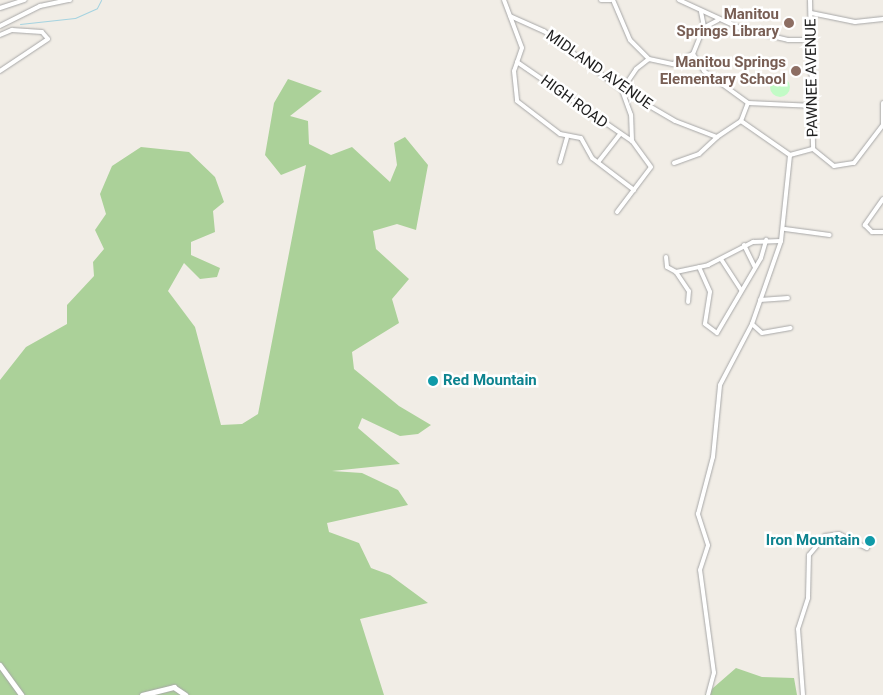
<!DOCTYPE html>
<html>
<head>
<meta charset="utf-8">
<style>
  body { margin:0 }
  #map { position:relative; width:883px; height:695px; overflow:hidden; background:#f1ede6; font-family:Roboto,sans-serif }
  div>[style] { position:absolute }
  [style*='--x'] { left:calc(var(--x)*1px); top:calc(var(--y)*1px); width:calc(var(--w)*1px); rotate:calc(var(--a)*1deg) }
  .forest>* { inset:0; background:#abd199 }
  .park>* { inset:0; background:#c2fbc6 }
  .round { border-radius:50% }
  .stream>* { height:1px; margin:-0.5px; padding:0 0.5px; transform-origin:0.5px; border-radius:0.5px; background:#a5d3e0 }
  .roads { filter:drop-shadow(0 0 1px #a7a7a7) drop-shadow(0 0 1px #a7a7a7) }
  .minor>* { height:4px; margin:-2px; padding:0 2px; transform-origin:2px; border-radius:2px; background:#fff }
  .tertiary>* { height:4.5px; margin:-2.25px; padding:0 2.25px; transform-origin:2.25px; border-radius:2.25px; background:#fff }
  .dots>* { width:14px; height:14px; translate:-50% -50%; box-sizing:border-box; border:2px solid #fff; border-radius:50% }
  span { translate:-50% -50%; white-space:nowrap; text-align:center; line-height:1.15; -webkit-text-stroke:5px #fff; paint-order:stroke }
  .education-label { font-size:15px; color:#785e54; font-weight:700 }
  .right { translate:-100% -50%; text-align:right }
  .street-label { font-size:15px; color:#202020 }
  .culture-label { font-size:15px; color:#0d838f; font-weight:700 }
  .left { translate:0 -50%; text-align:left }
</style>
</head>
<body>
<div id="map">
  <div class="forest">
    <div style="clip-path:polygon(288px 79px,322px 91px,290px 116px,308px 121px,309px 144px,331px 155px,352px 147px,390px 182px,397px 165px,394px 143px,405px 137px,428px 165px,416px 230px,397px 224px,373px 231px,376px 249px,409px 279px,392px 299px,399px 323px,352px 352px,354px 369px,399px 406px,431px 425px,418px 434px,400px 436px,362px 418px,358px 428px,400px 464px,332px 471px,362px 473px,398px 490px,408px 505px,327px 523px,329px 532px,359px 543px,371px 568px,390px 575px,428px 603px,360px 619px,384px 695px,0 695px,0 380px,26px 347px,67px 324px,67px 305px,94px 276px,93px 262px,104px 249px,95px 230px,106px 214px,100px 194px,112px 166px,141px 147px,189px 152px,215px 177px,224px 202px,213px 211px,215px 232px,191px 242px,191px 255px,220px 268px,217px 277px,200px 279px,184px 263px,168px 291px,195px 327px,221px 425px,242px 424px,258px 414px,306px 165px,281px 175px,265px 155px,274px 103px)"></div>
    <div style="clip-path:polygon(736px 668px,762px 677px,794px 678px,797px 695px,705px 695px)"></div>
  </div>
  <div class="park">
    <div class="round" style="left:770px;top:77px;width:20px;height:20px"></div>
  </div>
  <div class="stream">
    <div style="--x:20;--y:24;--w:55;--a:-6.2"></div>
    <div style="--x:75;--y:18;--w:24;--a:-24"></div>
    <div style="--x:97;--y:8;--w:9;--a:-63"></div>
  </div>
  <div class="roads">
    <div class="minor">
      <div style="--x:504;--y:0;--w:51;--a:69.4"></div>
      <div style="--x:522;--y:48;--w:24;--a:109"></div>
      <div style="--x:514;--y:71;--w:30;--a:84"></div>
      <div style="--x:517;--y:101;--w:54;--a:37.5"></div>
      <div style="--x:560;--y:134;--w:21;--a:11"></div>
      <div style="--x:581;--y:138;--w:23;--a:61"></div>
      <div style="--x:592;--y:158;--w:53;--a:37.3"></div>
      <div style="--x:601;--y:0;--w:10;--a:0"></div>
      <div style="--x:613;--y:0;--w:43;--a:67"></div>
      <div style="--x:630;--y:40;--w:27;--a:45"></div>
      <div style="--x:649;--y:59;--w:25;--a:12"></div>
      <div style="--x:673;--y:64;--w:22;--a:-27"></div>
      <div style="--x:693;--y:54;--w:20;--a:57"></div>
      <div style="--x:704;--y:71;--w:54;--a:36"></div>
      <div style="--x:748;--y:103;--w:67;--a:2.6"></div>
      <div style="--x:679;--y:0;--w:69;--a:24.7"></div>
      <div style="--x:742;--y:29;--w:47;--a:13.4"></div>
      <div style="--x:788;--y:40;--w:24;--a:0"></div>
      <div style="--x:810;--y:0;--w:149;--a:88.8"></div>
      <div style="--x:0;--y:8;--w:26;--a:-18"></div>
      <div style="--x:811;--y:13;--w:45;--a:11.6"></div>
      <div style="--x:855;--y:22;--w:28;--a:-6"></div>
      <div style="--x:510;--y:16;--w:37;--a:24"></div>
      <div style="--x:544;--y:31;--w:98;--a:37.1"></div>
      <div style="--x:622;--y:90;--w:61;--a:30.3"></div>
      <div style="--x:675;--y:121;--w:45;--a:20.9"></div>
      <div style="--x:717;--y:137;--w:29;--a:-34"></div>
      <div style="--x:0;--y:26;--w:45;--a:-26.6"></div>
      <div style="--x:40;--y:6;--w:29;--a:-12"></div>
      <div style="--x:705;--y:27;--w:15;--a:-28"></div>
      <div style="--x:0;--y:35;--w:13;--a:-23"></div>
      <div style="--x:12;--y:30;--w:30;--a:4"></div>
      <div style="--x:42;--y:32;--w:9;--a:49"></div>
      <div style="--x:48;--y:39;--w:58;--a:146.3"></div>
      <div style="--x:693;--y:54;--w:29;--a:-68"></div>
      <div style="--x:704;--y:27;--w:16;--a:-101"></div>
      <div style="--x:517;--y:62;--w:140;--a:34.5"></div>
      <div style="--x:741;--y:121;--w:60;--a:34.8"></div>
      <div style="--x:741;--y:121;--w:19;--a:-69"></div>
      <div style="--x:813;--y:149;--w:27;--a:39"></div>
      <div style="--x:834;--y:166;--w:20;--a:-9"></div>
      <div style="--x:854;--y:163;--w:48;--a:-52.7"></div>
      <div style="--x:883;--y:125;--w:22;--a:-90"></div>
      <div style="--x:599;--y:161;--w:33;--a:-52"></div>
      <div style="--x:560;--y:162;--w:25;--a:-74"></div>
      <div style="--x:674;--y:163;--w:27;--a:-20"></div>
      <div style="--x:699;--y:154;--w:25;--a:-43"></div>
      <div style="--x:883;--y:199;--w:32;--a:125"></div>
      <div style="--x:865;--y:225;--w:10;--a:45"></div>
      <div style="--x:872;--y:232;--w:11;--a:0"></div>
      <div style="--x:617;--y:212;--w:56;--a:-52.9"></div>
      <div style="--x:651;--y:167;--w:32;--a:-126"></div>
      <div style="--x:632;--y:141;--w:26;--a:-92"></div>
      <div style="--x:631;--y:115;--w:27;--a:-110"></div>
      <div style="--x:622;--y:90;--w:25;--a:-56"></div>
      <div style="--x:636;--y:69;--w:16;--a:-38"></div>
      <div style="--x:785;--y:229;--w:45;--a:7.6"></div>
      <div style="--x:744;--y:245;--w:25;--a:64"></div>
      <div style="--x:666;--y:257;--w:10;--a:84"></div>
      <div style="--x:667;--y:267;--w:10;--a:29"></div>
      <div style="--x:676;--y:272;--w:33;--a:-12"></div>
      <div style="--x:708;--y:265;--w:51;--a:-27.1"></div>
      <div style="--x:753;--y:242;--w:28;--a:-2"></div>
      <div style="--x:721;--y:259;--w:37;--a:57"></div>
      <div style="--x:699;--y:267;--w:27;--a:66"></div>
      <div style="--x:710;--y:292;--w:32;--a:99"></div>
      <div style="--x:705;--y:324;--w:15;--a:37"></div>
      <div style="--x:717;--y:333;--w:87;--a:-59.6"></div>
      <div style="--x:761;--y:258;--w:19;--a:-74"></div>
      <div style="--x:676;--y:272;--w:23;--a:56"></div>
      <div style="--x:689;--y:291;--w:11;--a:95"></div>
      <div style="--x:760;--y:300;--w:28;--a:-4"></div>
      <div style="--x:752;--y:324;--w:13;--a:42"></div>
      <div style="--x:762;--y:333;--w:29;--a:-10"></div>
      <div style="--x:708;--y:695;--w:23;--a:-75"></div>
      <div style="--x:714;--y:673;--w:104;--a:-97.7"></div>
      <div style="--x:700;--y:570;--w:26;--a:-72"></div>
      <div style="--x:708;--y:545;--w:33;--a:-108"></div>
      <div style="--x:698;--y:514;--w:59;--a:-75.3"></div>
      <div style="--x:713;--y:457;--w:72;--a:-84.4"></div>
      <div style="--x:720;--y:385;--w:69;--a:-62.3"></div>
      <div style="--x:752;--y:324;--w:88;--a:-70.7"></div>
      <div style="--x:781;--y:241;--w:86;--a:-84"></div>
      <div style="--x:790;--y:155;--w:24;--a:-15"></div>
      <div style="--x:803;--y:695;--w:66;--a:-94.3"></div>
      <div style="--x:798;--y:629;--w:33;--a:-72"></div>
      <div style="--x:808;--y:598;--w:43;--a:-88.7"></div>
      <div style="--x:809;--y:555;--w:25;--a:-50"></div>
      <div style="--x:825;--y:536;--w:14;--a:-8"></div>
      <div style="--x:839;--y:534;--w:31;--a:27"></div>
      <div style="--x:867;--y:548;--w:8;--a:-67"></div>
    </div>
    <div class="tertiary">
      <div style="--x:68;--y:0;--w:2;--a:0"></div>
      <div style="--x:0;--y:665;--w:37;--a:54"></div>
      <div style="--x:142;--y:695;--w:33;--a:-14"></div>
      <div style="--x:174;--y:687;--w:14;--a:34"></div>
    </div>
  </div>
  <div class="dots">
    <div style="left:789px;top:23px;background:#8d6e63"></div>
    <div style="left:796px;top:71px;background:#8d6e63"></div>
    <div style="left:433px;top:381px;background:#0f9aa8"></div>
    <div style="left:870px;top:541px;background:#0f9aa8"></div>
  </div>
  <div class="education-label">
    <span class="right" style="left:779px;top:23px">Manitou<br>Springs Library</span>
    <span class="right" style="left:786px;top:71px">Manitou Springs<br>Elementary School</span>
  </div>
  <div class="street-label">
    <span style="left:599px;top:70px;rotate:35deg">MIDLAND AVENUE</span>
    <span style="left:812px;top:78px;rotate:-91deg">PAWNEE AVENUE</span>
    <span style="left:574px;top:102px;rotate:36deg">HIGH ROAD</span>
  </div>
  <div class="culture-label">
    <span class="left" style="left:443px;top:381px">Red Mountain</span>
    <span class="right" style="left:860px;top:541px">Iron Mountain</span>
  </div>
</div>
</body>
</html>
